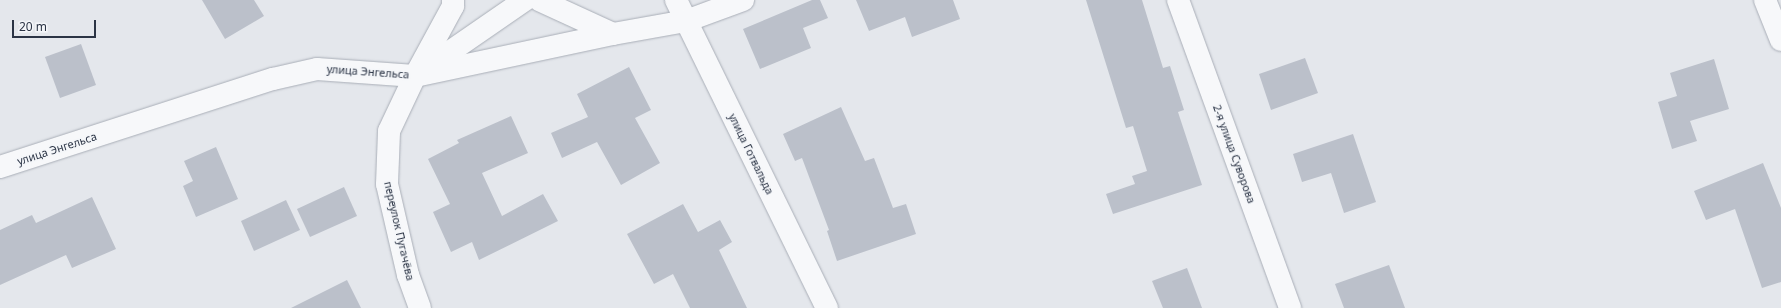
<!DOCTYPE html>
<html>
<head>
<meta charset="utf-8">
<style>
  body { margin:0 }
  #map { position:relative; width:1781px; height:308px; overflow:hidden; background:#e4e7ec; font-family:"Noto Sans",sans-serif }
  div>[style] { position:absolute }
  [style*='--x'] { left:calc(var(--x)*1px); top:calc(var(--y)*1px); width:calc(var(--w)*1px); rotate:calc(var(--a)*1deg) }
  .building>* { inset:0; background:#bbc0ca }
  .roads { filter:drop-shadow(0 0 1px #a9aeb7) drop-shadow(0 0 1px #a9aeb7) }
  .minor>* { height:22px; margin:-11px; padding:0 11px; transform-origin:11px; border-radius:11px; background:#f7f8fa }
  span { translate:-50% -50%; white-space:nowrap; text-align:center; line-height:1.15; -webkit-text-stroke:3px #f4f6f9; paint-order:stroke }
  .street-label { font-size:11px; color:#2b3445 }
  .scale { position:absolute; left:12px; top:20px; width:84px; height:18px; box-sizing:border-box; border:2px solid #2b3445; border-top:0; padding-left:5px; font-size:12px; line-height:14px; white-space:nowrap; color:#2b3445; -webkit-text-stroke:3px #f4f6f9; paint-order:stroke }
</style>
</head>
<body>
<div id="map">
  <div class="building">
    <div style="clip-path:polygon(202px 0,254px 0,264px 16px,225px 39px)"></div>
    <div style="clip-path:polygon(812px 0,820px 0,828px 18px,803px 28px,811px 48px,760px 69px,743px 29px)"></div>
    <div style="clip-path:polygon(856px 0,953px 0,960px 19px,912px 37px,905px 17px,869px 31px)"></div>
    <div style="clip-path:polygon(1086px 0,1142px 0,1163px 68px,1170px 66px,1184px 110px,1178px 112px,1202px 185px,1113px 214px,1106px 194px,1135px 184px,1132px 176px,1147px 171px,1133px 126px,1126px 128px)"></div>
    <div style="clip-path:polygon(81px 44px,96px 85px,60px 98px,45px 57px)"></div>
    <div style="clip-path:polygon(1305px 58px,1318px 93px,1271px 110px,1259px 74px)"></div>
    <div style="clip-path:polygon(1714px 59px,1729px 109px,1690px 121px,1697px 141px,1672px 149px,1658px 102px,1677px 96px,1670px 73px)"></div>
    <div style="clip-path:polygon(629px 67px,651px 110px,635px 118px,660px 163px,621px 185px,597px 142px,562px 158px,551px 133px,588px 117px,577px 94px)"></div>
    <div style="clip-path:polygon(841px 107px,865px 161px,874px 158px,893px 208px,906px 204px,916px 234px,837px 261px,827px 231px,829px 230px,802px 158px,795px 161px,783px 134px)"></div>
    <div style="clip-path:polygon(511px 116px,528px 153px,482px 173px,502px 216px,543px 194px,558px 221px,479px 260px,472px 242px,451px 252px,433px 212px,450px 204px,428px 159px,459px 143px,457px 140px)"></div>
    <div style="clip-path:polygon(1353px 134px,1376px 202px,1344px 213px,1331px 173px,1302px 182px,1293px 154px)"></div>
    <div style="clip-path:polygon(216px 147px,238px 199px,196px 217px,183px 186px,193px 181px,184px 161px)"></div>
    <div style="clip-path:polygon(1763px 163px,1781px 208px,1781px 282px,1762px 288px,1735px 209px,1706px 220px,1694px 191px)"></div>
    <div style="clip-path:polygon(344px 187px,357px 216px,310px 237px,297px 209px)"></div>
    <div style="clip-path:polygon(92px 197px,116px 249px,72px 268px,66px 255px,0 285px,0 230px,32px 215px,36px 223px)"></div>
    <div style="clip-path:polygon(286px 200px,300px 230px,254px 251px,241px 221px)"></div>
    <div style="clip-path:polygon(683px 204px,698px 232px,720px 220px,732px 242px,719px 250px,747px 308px,690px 308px,673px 274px,654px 284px,627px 234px)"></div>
    <div style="clip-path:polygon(1389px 265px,1405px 308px,1344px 308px,1335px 284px)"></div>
    <div style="clip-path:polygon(1187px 268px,1202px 308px,1163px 308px,1152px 281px)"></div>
    <div style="clip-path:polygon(347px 280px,361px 308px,291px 308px)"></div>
  </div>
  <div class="roads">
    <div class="minor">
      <div style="--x:539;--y:0;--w:81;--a:24.7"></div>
      <div style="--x:676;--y:0;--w:343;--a:63.9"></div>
      <div style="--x:1178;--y:0;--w:328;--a:70"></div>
      <div style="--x:1765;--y:0;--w:43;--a:68.2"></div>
      <div style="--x:422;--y:71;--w:125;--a:-34.6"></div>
      <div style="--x:0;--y:167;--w:287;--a:-17.9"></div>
      <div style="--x:273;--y:79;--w:45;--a:-12.8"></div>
      <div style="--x:317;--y:69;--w:98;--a:4.1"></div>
      <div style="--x:415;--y:76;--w:202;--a:-12"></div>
      <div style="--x:613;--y:34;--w:74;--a:-10.1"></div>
      <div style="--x:686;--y:21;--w:61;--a:-20.2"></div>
      <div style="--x:420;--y:308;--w:35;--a:-110"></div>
      <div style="--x:408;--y:275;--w:93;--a:-103"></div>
      <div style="--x:387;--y:184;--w:53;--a:-87.8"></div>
      <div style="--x:389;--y:131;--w:61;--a:-64.7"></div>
      <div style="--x:415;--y:76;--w:80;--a:-61.5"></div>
      <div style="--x:453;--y:6;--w:6;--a:-90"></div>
    </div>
  </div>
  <div class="street-label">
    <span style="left:368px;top:72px;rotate:4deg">улица Энгельса</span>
    <span style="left:57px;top:149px;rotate:-18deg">улица Энгельса</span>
    <span style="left:751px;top:154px;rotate:64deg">улица Готвальда</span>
    <span style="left:1234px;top:154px;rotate:70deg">2-я улица Суворова</span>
    <span style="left:399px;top:231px;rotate:77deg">переулок Пугачёва</span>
  </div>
  <div class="scale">20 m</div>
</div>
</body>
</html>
